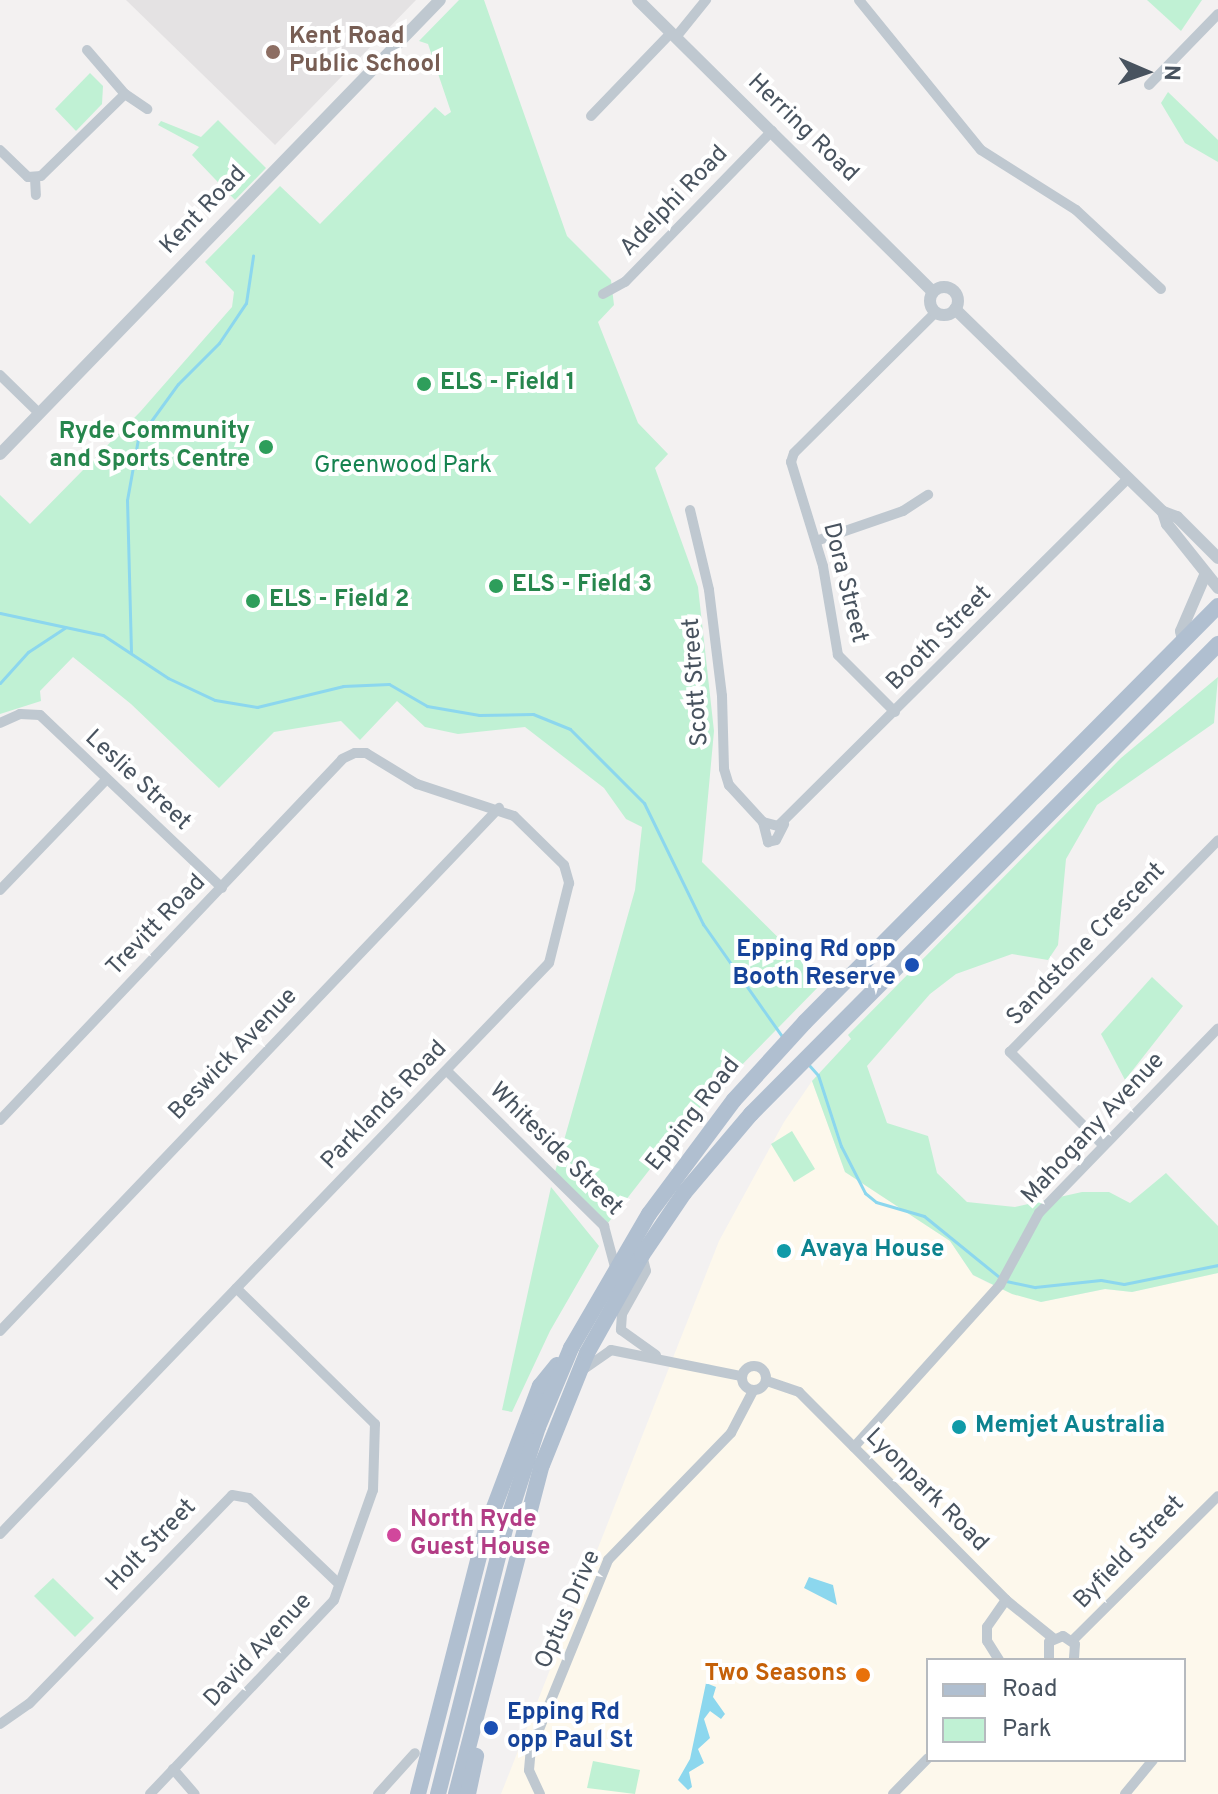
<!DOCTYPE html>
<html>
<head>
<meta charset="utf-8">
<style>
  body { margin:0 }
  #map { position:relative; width:1218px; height:1794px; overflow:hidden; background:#f3f1f1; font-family:Overpass,sans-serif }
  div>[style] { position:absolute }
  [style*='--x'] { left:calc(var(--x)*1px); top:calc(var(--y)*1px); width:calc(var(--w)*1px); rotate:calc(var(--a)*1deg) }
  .commercial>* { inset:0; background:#fdf8ec }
  .education>* { inset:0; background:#e4e2e3 }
  .green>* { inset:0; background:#c0f1d4 }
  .water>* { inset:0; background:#8cd7ee }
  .stream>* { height:3px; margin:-1.5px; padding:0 1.5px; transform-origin:1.5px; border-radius:1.5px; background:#8cd7ee }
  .minor>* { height:10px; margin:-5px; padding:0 5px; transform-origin:5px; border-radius:5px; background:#bfc8d0 }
  .minor>.ring { margin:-5px; padding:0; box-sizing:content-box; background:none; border:10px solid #bfc8d0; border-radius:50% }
  .tertiary>* { height:12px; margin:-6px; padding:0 6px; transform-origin:6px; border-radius:6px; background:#bfc8d0 }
  .tertiary>.ring { margin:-6px; padding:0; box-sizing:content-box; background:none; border:12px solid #bfc8d0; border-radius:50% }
  .primary>* { height:16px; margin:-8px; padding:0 8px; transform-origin:8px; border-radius:8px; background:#b0bfd0 }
  .dots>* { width:22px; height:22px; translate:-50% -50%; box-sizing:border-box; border:4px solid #fff; border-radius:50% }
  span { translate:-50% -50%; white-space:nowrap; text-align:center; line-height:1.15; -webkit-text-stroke:8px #fff; paint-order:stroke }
  .education-label { font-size:24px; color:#785e54; font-weight:700 }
  .left { translate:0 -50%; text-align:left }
  .street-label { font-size:24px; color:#48535f }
  .leisure-label { font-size:24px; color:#27864d; font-weight:700 }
  .right { translate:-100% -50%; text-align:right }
  .park-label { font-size:24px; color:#168350 }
  .transit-label { font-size:24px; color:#164399; font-weight:700 }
  .culture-label { font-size:24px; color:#0d838f; font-weight:700 }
  .hotel-label { font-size:24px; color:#b23c85; font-weight:700 }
  .food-label { font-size:24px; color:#c56008; font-weight:700 }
  .legend { position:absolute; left:926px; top:1658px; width:260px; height:104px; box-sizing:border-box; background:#fff; border:2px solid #b6babf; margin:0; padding:10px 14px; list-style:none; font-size:24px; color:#48535f }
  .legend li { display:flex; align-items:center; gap:16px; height:40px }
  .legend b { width:40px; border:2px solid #b6babf }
  .north { position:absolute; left:1106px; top:32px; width:80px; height:80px; -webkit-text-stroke:6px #fff; paint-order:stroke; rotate:92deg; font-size:22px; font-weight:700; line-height:32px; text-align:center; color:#48535f }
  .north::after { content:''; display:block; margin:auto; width:28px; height:36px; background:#48535f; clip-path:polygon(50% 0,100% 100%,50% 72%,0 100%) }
</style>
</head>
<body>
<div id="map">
  <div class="commercial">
    <div style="clip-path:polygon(evenodd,812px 1081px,845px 1172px,950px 1241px,973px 1275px,988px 1283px,1041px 1302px,1105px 1289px,1132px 1292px,1218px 1273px,1218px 1794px,501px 1794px,719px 1241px,784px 1122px,812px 1081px,928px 1660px,1184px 1660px,1184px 1760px,928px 1760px,928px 1660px)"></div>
  </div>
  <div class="education">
    <div style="clip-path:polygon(126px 0,416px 0,275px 145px)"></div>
  </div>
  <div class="green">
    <div style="clip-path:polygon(459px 0,484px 0,567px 236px,611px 280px,614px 305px,598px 322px,638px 423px,668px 454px,655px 468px,698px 587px,714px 731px,702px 862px,823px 982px,689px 1119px,608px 1223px,555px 1172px,635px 890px,642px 827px,626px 819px,604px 788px,525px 727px,458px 734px,425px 727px,397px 701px,360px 740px,341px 721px,274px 732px,219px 788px,131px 704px,73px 657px,40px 691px,41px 701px,0 714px,0 495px,30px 524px,140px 412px,232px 307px,234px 292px,205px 262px,280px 186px,320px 224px,435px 107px,445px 116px,451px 112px,428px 44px,419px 41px)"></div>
    <div style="clip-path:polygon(1147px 0,1202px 0,1181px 31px)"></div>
    <div style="clip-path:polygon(90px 73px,103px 86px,102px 104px,76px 131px,55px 109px)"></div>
    <div style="clip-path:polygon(1168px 92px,1218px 140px,1218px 162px,1185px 143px,1161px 103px)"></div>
    <div style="clip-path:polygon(218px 120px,266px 168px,235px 200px,192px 155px,199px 147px,158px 125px,161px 121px,201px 137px)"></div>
    <div style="clip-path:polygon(1218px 677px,1214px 723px,1097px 805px,1066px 859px,1058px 945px,1048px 960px,1012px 954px,956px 974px,930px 994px,867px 1066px,887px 1123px,928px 1136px,937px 1173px,967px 1202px,1015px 1207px,1082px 1192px,1109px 1192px,1130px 1203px,1166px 1173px,1218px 1226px,1218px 1273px,1132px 1292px,1105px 1289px,1041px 1302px,1012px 1294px,973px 1275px,950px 1241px,845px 1172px,812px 1081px,851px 1039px,848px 1035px,1121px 758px)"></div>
    <div style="clip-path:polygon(1152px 977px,1183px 1006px,1125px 1080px,1101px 1034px)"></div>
    <div style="clip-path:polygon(792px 1131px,815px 1169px,794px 1182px,771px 1144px)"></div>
    <div style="clip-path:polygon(551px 1187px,599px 1246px,550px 1331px,512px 1412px,502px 1410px)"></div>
    <div style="clip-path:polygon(53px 1578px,94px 1618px,75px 1637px,34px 1596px)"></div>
    <div style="clip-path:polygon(593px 1761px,640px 1770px,635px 1794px,587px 1788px)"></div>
  </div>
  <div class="water">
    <div style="clip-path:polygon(809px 1577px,833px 1585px,837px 1605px,804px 1588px)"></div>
    <div style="clip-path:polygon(706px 1683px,716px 1687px,713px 1697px,725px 1714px,721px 1719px,710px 1711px,704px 1719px,710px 1738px,698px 1749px,704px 1763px,689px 1772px,692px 1787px,688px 1790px,678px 1780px,690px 1759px)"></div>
  </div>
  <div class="stream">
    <div style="--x:0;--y:613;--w:105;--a:12.1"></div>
    <div style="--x:103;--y:635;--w:78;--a:33.5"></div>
    <div style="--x:168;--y:678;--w:52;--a:25.1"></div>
    <div style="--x:215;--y:700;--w:43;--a:9.5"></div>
    <div style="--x:257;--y:707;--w:89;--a:-13.7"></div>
    <div style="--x:343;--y:686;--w:46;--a:-2.5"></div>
    <div style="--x:389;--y:684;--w:44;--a:30.1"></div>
    <div style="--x:427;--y:706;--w:53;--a:9.8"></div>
    <div style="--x:479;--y:715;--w:54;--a:-1.1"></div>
    <div style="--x:533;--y:714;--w:40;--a:22"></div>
    <div style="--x:570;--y:729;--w:105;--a:45"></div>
    <div style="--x:644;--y:803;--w:135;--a:64"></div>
    <div style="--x:703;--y:924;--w:139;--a:54.9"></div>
    <div style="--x:131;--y:652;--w:152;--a:-91.5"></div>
    <div style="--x:127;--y:500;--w:62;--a:-79.8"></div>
    <div style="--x:138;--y:439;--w:68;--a:-54"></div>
    <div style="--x:178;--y:384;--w:58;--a:-45"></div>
    <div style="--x:219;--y:343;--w:48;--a:-56"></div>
    <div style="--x:246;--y:303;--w:48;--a:-81.5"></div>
    <div style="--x:0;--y:683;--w:42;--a:-47.9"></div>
    <div style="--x:28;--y:652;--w:45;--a:-33.3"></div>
    <div style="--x:808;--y:1064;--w:15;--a:48"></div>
    <div style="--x:818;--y:1075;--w:75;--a:72.1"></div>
    <div style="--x:841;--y:1146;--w:53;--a:62.9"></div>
    <div style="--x:865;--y:1193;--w:14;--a:39"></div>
    <div style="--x:876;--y:1202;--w:50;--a:16.3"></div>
    <div style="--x:924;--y:1216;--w:97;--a:39.1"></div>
    <div style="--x:1006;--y:1281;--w:30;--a:12"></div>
    <div style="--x:1035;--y:1287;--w:66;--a:-6.1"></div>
    <div style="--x:1101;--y:1280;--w:23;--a:10"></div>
    <div style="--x:1124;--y:1284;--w:96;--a:-11.4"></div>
  </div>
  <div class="minor">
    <div style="--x:859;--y:0;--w:193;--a:50.9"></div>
    <div style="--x:981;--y:150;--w:112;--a:32.3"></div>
    <div style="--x:1076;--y:210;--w:116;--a:42.9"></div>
    <div style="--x:676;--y:37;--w:48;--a:-51"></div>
    <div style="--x:87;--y:50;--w:58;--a:49.2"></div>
    <div style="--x:125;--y:94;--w:27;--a:34"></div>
    <div style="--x:1149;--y:85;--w:99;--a:-45.8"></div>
    <div style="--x:591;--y:116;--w:115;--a:-46.1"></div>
    <div style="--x:0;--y:150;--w:39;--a:44"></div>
    <div style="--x:28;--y:177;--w:13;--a:-4"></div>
    <div style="--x:41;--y:176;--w:117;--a:-44.3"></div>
    <div style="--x:35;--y:178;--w:17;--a:87"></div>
    <div style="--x:603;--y:294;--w:25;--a:-29"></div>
    <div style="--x:625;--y:282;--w:211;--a:-45.8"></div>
    <div style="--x:0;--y:375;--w:54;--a:44.3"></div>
    <div style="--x:690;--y:510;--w:82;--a:76.6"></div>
    <div style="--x:709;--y:590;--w:107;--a:83"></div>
    <div style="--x:722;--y:696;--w:73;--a:88.4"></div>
    <div style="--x:724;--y:769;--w:17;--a:73"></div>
    <div style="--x:729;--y:785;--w:50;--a:47.4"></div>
    <div style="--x:763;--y:822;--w:16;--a:15"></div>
    <div style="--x:778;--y:826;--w:494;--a:-44.8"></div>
    <div style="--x:816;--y:541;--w:92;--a:-19"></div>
    <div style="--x:903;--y:511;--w:30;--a:-33"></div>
    <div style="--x:895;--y:712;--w:81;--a:-135"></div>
    <div style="--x:838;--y:655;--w:90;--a:-99.6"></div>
    <div style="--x:823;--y:566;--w:109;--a:-107.1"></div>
    <div style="--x:791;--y:462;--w:9;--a:-72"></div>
    <div style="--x:794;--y:453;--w:200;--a:-44.8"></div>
    <div style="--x:0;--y:723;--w:22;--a:-24"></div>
    <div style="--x:20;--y:714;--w:20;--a:3"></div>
    <div style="--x:40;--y:715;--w:251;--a:43.5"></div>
    <div style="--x:763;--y:822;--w:21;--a:76"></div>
    <div style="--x:768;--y:842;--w:8;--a:-14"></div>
    <div style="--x:776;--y:840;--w:18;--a:-63"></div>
    <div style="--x:0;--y:890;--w:153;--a:-46.1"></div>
    <div style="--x:447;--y:1071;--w:221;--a:44.6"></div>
    <div style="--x:604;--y:1226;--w:42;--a:75"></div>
    <div style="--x:0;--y:1120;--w:497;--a:-46.5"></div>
    <div style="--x:342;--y:759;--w:14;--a:-25"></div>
    <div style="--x:355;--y:753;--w:11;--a:0"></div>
    <div style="--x:366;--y:753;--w:60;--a:31.3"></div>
    <div style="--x:417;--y:784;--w:102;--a:18.3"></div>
    <div style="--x:514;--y:816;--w:70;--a:44.4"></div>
    <div style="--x:564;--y:865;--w:19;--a:74"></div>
    <div style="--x:569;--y:883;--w:82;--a:104"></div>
    <div style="--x:549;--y:963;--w:792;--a:133.87"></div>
    <div style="--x:1103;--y:1145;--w:132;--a:-135"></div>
    <div style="--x:1010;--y:1052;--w:297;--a:-45.5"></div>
    <div style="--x:642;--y:1255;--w:16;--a:76"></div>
    <div style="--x:646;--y:1271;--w:49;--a:119.2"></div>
    <div style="--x:622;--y:1314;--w:16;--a:94"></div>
    <div style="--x:621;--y:1330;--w:43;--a:35.5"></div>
    <div style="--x:0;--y:1331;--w:723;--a:-46.35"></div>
    <div class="ring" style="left:742px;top:1366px;width:14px;height:14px"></div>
    <div style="--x:584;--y:1369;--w:33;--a:-35"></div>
    <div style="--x:611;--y:1350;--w:133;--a:11.3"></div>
    <div style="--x:767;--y:1381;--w:34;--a:19"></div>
    <div style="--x:799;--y:1392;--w:293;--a:45.1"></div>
    <div style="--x:1006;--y:1600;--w:60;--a:39"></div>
    <div style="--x:854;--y:1447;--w:218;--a:-48"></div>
    <div style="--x:1000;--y:1285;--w:82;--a:-61.6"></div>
    <div style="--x:1039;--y:1213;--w:257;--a:-45.9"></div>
    <div style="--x:1073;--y:1640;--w:204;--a:-44.8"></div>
    <div style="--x:999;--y:1660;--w:22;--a:-122"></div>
    <div style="--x:987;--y:1641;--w:14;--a:-90"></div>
    <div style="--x:987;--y:1627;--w:33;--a:-55"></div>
    <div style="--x:1049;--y:1660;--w:18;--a:-90"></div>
    <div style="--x:1049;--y:1642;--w:15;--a:-23"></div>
    <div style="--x:1063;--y:1636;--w:14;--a:34"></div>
    <div style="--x:1075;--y:1644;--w:16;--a:94"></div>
    <div style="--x:0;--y:1724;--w:35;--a:-35"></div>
    <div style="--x:29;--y:1704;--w:291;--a:-45.8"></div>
    <div style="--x:232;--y:1495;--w:17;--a:10"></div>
    <div style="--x:249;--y:1498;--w:124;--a:43.7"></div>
    <div style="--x:173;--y:1769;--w:33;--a:49"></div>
    <div style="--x:150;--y:1794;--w:267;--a:-46.5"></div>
    <div style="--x:334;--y:1600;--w:117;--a:-70.5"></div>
    <div style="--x:373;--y:1490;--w:66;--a:-88.3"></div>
    <div style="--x:375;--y:1424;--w:194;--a:-135.6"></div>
    <div style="--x:378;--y:1794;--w:55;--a:-47.9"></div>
    <div style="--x:540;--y:1794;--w:26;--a:-115"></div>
    <div style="--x:529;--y:1770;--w:21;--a:-85"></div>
    <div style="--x:531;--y:1749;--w:204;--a:-67.8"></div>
    <div style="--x:608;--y:1560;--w:177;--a:-45.9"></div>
    <div style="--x:731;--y:1433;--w:47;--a:-62.4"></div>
    <div style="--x:893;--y:1794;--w:50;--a:-45.8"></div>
    <div style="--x:1125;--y:1794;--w:44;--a:-50.5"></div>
  </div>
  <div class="tertiary">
    <div style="--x:638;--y:0;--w:415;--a:44.7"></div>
    <div class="ring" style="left:930px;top:287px;width:16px;height:16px"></div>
    <div style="--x:955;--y:309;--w:291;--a:44.3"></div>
    <div style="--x:1163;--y:512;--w:15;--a:20"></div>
    <div style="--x:1177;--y:517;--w:58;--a:45"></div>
    <div style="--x:0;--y:454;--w:632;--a:-45.9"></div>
    <div style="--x:1163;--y:512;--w:13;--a:72"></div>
    <div style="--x:1167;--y:524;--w:82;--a:51.4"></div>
    <div style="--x:1183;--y:641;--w:10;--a:-101"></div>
    <div style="--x:1181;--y:631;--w:63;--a:-66.7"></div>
  </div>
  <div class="primary">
    <div style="--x:418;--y:1794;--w:277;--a:-75.6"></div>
    <div style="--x:487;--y:1526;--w:150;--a:-69.3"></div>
    <div style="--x:540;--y:1386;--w:27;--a:-51"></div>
    <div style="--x:438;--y:1794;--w:276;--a:-75.8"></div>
    <div style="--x:506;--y:1526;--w:104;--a:-72.1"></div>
    <div style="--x:538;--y:1427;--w:86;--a:-67.3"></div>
    <div style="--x:571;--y:1348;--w:155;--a:-59.8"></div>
    <div style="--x:649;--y:1214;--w:142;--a:-53.3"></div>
    <div style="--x:734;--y:1100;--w:105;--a:-47.7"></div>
    <div style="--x:805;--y:1022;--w:586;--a:-45.21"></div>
    <div style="--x:456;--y:1794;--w:340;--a:-75.4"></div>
    <div style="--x:542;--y:1465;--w:121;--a:-68.1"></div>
    <div style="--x:587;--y:1353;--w:112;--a:-60.7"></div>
    <div style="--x:642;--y:1255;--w:75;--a:-55.9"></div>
    <div style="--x:684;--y:1193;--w:104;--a:-49.7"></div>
    <div style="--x:751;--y:1114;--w:663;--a:-45.18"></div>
    <div style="--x:468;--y:1794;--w:39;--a:-78"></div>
  </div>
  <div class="dots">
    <div style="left:273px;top:52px;background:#8d6e63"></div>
    <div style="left:424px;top:384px;background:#2e9e5b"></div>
    <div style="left:266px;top:447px;background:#2e9e5b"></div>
    <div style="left:496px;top:586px;background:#2e9e5b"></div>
    <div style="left:253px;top:601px;background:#2e9e5b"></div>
    <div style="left:912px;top:965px;background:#1a4fb4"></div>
    <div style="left:784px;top:1251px;background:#0f9aa8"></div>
    <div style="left:959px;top:1427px;background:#0f9aa8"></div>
    <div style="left:394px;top:1535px;background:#d1479c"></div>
    <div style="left:863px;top:1675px;background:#e8710a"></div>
    <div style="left:491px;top:1728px;background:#1a4fb4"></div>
  </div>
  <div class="education-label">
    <span class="left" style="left:289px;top:52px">Kent Road<br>Public School</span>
  </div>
  <div class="street-label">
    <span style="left:802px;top:129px;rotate:44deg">Herring Road</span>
    <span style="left:675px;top:202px;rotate:-46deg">Adelphi Road</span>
    <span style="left:204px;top:211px;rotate:-46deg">Kent Road</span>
    <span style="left:844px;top:583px;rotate:76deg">Dora Street</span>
    <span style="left:940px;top:639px;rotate:-45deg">Booth Street</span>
    <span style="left:697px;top:682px;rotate:-94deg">Scott Street</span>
    <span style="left:137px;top:781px;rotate:43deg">Leslie Street</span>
    <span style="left:157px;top:926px;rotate:-46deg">Trevitt Road</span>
    <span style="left:1087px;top:945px;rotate:-46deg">Sandstone Crescent</span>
    <span style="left:234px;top:1055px;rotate:-46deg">Beswick Avenue</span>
    <span style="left:385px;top:1106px;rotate:-46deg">Parklands Road</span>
    <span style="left:694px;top:1115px;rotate:-52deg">Epping Road</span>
    <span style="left:1094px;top:1129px;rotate:-47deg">Mahogany Avenue</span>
    <span style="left:555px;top:1150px;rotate:45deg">Whiteside Street</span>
    <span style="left:926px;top:1491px;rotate:45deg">Lyonpark Road</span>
    <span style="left:152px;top:1546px;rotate:-46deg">Holt Street</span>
    <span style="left:1130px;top:1553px;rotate:-46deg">Byfield Street</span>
    <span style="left:569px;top:1610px;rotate:-66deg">Optus Drive</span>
    <span style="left:259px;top:1651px;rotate:-47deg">David Avenue</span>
  </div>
  <div class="leisure-label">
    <span class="left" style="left:440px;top:384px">ELS - Field 1</span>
    <span class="right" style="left:250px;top:447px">Ryde Community<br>and Sports Centre</span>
    <span class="left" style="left:512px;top:586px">ELS - Field 3</span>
    <span class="left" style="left:269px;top:601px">ELS - Field 2</span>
  </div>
  <div class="park-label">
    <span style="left:403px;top:467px">Greenwood Park</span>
  </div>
  <div class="transit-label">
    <span class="right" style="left:896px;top:965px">Epping Rd opp<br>Booth Reserve</span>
    <span class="left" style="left:507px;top:1728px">Epping Rd<br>opp Paul St</span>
  </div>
  <div class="culture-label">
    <span class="left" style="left:800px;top:1251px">Avaya House</span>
    <span class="left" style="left:975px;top:1427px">Memjet Australia</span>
  </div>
  <div class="hotel-label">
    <span class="left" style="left:410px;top:1535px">North Ryde<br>Guest House</span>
  </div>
  <div class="food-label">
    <span class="right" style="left:847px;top:1675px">Two Seasons</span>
  </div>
  <ul class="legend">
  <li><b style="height:10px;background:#b0bfd0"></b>Road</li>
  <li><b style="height:22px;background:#c0f1d4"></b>Park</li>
  </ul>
  <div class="north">N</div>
</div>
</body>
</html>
